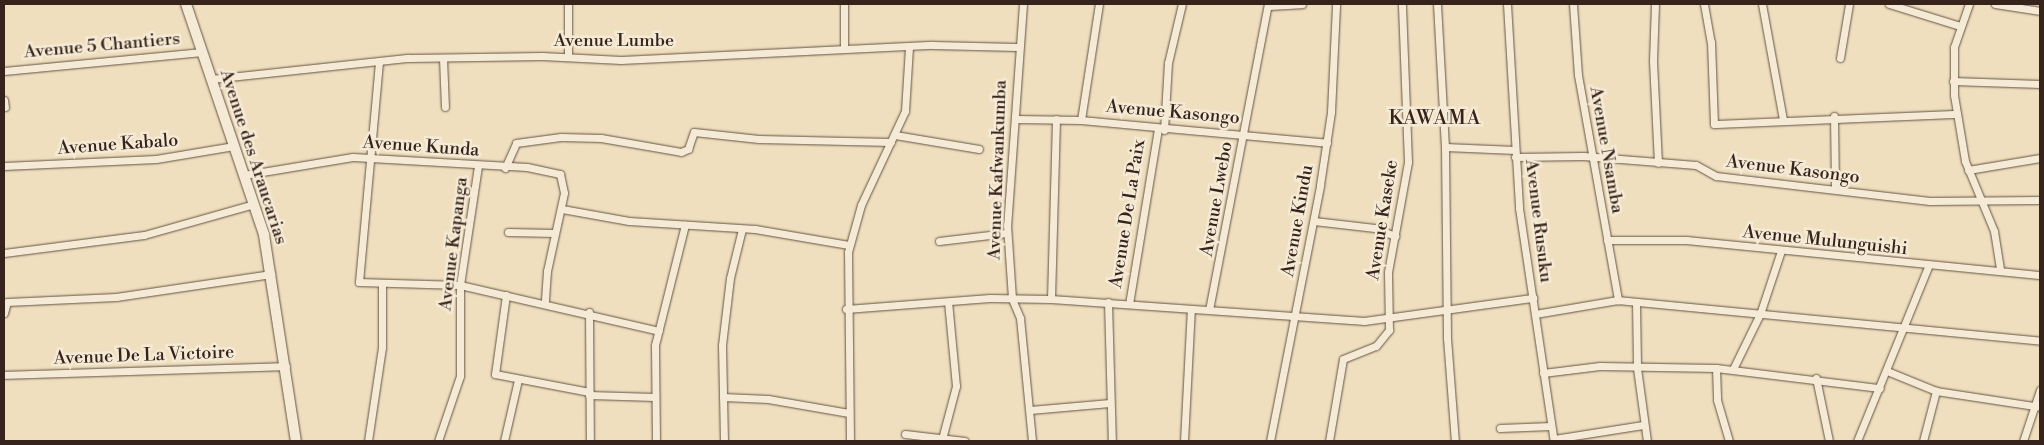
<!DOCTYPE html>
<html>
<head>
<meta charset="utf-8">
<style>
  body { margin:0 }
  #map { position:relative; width:2044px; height:445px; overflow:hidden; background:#efdfbe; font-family:"Libre Bodoni",serif }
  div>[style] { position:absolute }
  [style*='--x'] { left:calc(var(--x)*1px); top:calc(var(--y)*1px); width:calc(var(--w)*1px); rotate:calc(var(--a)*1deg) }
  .roads { filter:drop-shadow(0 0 1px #645344) drop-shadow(0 0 1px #645344) }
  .street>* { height:7px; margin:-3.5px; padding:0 3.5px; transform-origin:3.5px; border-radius:3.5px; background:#f5ead5 }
  .secondary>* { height:10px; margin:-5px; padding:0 5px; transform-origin:5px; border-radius:5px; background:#f5ead5 }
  span { translate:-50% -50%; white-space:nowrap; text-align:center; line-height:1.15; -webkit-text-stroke:5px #f5ead5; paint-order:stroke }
  .street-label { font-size:18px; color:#36241c }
  .quarter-label { font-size:20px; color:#36241c; letter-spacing:1px }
  .frame { position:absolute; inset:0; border:5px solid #36241c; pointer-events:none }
</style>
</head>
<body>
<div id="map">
  <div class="roads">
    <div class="street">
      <div style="--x:844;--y:4;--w:44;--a:90"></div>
      <div style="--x:1023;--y:4;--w:222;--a:94.1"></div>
      <div style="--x:1007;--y:225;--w:74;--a:86.1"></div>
      <div style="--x:1012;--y:299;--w:21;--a:67"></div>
      <div style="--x:1020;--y:318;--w:124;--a:84.4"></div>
      <div style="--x:1437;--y:4;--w:143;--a:86.8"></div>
      <div style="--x:1445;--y:147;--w:191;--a:89.4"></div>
      <div style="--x:1447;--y:338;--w:103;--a:85.6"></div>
      <div style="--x:1507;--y:4;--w:204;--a:86.6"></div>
      <div style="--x:1519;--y:208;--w:236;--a:81.5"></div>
      <div style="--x:1573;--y:4;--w:71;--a:86"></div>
      <div style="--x:1578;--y:75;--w:229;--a:79.9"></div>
      <div style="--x:1655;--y:4;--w:57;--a:92"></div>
      <div style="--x:1653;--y:61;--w:102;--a:87.2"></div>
      <div style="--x:1704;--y:4;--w:39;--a:80"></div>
      <div style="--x:1711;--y:42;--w:82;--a:87.9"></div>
      <div style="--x:1714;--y:124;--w:242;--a:-2.4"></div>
      <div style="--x:1762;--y:4;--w:118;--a:79.7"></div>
      <div style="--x:1889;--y:4;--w:74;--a:17.2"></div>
      <div style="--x:1969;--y:4;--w:46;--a:109.2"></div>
      <div style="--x:1954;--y:47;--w:48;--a:90"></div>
      <div style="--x:1954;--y:95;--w:67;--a:80.5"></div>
      <div style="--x:1965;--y:161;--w:76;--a:67.5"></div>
      <div style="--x:1994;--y:231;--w:39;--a:81"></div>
      <div style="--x:1995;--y:4;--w:46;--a:8.8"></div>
      <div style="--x:1268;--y:6;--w:34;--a:-3"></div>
      <div style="--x:568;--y:57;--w:53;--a:-90"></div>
      <div style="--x:443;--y:58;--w:49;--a:87.7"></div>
      <div style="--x:1840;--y:58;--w:55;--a:-80.5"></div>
      <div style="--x:379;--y:62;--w:221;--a:95.2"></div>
      <div style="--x:359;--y:282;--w:101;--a:1.7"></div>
      <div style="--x:460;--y:285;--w:204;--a:13"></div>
      <div style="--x:4;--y:71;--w:199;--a:-5.5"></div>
      <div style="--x:211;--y:79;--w:199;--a:-6.1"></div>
      <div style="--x:409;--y:58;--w:133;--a:-0.9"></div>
      <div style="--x:542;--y:56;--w:79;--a:2.9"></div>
      <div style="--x:621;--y:60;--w:312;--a:-2.8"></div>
      <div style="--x:933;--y:45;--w:84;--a:1.4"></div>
      <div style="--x:1953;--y:81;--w:87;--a:2"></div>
      <div style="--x:4;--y:100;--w:7;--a:82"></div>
      <div style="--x:1834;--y:116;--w:73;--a:89.2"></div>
      <div style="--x:1016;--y:119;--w:65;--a:0.9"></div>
      <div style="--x:1081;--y:120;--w:247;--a:5.3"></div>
      <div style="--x:1081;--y:120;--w:117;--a:-81.2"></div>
      <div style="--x:1164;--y:130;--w:67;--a:-86.6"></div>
      <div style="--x:1168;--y:63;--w:61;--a:-76.7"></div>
      <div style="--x:895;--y:135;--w:85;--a:9.5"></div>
      <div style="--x:1445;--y:147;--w:70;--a:2.5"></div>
      <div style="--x:1515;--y:157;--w:68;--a:-0.8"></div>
      <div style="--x:1583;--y:156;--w:113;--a:4.6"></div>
      <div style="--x:1696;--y:165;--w:23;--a:29"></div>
      <div style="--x:1716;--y:176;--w:215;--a:6.7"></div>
      <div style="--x:1930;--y:201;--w:110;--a:-0.5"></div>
      <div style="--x:4;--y:166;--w:152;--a:-2.6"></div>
      <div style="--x:156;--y:159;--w:79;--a:-9.5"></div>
      <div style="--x:505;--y:168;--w:27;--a:-66"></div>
      <div style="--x:516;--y:143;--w:45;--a:-7.6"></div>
      <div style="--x:561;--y:137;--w:40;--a:1.4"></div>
      <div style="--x:601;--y:138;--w:81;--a:9.9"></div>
      <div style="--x:681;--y:152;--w:8;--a:-23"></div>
      <div style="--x:688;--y:149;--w:18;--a:-71"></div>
      <div style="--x:694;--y:132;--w:65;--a:6.1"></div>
      <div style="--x:759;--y:139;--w:132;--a:1.3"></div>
      <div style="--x:1968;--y:170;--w:73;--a:-9.5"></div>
      <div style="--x:244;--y:175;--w:110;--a:-9.4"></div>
      <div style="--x:353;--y:157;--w:174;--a:3.3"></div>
      <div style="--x:527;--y:167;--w:34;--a:12"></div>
      <div style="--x:560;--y:174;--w:19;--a:78"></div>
      <div style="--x:564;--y:193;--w:80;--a:102.3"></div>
      <div style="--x:547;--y:271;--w:32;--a:94"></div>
      <div style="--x:562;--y:209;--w:68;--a:10.2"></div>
      <div style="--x:629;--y:221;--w:126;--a:3.6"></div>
      <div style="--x:755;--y:229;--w:95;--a:9.7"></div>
      <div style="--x:1314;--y:221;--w:61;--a:6.5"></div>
      <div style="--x:1375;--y:228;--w:22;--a:22"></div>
      <div style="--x:508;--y:232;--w:47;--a:1.2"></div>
      <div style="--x:1607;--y:240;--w:80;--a:0"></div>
      <div style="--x:1687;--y:240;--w:355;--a:5.7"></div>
      <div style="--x:939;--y:241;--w:68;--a:-6.7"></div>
      <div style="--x:4;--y:253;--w:141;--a:-7.3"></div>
      <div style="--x:144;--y:235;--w:114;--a:-15.7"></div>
      <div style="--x:506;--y:295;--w:80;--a:97.9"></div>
      <div style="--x:495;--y:374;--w:96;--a:10.8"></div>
      <div style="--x:1051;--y:299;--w:180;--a:-88.4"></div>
      <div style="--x:1108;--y:302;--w:139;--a:88.4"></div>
      <div style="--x:1636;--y:302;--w:66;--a:89.1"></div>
      <div style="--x:1637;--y:368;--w:74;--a:82.2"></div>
      <div style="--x:1129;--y:304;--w:177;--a:-80.6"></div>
      <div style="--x:846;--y:309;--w:144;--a:-4.4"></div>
      <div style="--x:990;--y:298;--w:61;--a:0.9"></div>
      <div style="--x:1051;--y:299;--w:314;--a:4"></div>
      <div style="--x:1364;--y:321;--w:171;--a:-7.8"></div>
      <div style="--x:1209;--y:310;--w:312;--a:-79.1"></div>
      <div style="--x:589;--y:312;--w:129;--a:89.6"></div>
      <div style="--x:4;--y:313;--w:11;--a:-75"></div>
      <div style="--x:7;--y:302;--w:109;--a:-2.6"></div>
      <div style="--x:116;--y:297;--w:157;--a:-8.4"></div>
      <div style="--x:1535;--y:314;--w:84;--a:-9.6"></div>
      <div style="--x:1618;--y:300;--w:424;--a:5.5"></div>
      <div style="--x:1716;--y:368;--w:32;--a:88"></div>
      <div style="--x:1717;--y:400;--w:43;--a:73.7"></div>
      <div style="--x:1733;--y:369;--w:61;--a:-63.9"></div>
      <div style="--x:1760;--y:314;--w:66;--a:-71.6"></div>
      <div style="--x:1887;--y:371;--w:53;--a:22.2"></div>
      <div style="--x:1936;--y:391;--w:105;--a:8.7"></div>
      <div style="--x:1543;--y:373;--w:57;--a:-7"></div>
      <div style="--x:1600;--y:366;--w:116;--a:1"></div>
      <div style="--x:1716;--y:368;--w:165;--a:7"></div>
      <div style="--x:4;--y:375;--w:282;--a:-1.8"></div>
      <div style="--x:1816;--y:378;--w:64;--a:78.3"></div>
      <div style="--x:589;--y:395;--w:66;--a:1.7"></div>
      <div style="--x:723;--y:397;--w:45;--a:2.5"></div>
      <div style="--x:768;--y:399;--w:82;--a:9.8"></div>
      <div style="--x:1030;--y:410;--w:80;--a:-5"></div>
      <div style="--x:1500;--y:428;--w:51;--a:-2.2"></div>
      <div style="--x:905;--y:434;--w:60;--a:6.7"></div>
      <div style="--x:942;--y:439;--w:55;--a:-75.2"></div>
      <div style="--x:956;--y:386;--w:84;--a:-95.4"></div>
      <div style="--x:1554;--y:439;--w:90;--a:-8.9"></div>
      <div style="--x:368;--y:441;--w:95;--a:-81.5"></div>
      <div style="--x:382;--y:347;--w:63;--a:-90"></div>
      <div style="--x:438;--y:441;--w:69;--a:-71.3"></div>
      <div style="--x:460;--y:376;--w:91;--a:-90"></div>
      <div style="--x:460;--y:285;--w:120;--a:-81.4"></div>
      <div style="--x:504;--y:441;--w:63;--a:-77.1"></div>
      <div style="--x:656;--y:441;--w:96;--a:-90.6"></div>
      <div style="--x:655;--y:345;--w:124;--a:-76"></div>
      <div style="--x:724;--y:441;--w:96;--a:-91.2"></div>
      <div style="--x:722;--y:345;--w:67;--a:-83.2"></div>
      <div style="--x:730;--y:278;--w:50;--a:-76.2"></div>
      <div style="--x:850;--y:441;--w:189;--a:-90.6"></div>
      <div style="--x:848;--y:252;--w:49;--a:-74.5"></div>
      <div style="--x:861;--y:205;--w:104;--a:-64.9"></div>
      <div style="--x:905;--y:111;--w:64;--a:-86.4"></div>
      <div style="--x:1184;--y:441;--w:132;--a:-87"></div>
      <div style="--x:1270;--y:441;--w:261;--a:-78.9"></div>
      <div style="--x:1320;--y:185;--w:74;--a:-81.4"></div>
      <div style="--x:1331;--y:112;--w:108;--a:-87.3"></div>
      <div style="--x:1329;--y:441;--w:83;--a:-80.3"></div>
      <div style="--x:1343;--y:359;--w:35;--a:-22"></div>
      <div style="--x:1376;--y:346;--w:21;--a:-51"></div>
      <div style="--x:1389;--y:330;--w:58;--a:-91"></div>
      <div style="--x:1388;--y:272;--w:112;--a:-79.7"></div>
      <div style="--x:1408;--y:162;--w:158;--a:-92.2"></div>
      <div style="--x:1857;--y:441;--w:188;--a:-67.8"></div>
      <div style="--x:1923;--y:441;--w:52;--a:-75.4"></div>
      <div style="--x:2023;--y:441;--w:54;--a:-71.6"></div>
    </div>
    <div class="secondary">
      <div style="--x:186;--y:4;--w:244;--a:71.3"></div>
      <div style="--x:264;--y:235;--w:208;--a:81.2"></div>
    </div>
  </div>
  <div class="street-label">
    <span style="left:614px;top:41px">Avenue Lumbe</span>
    <span style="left:102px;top:46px;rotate:-5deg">Avenue 5 Chantiers</span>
    <span style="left:1173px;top:113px;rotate:5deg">Avenue Kasongo</span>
    <span style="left:118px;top:145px;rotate:-4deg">Avenue Kabalo</span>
    <span style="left:421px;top:147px;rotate:4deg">Avenue Kunda</span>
    <span style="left:1606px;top:150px;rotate:80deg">Avenue Nsamba</span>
    <span style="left:253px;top:157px;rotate:72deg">Avenue des Araucarias</span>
    <span style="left:998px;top:170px;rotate:-88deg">Avenue Kafwankumba</span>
    <span style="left:1793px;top:170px;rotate:7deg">Avenue Kasongo</span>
    <span style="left:1217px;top:199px;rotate:-80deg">Avenue Lwebo</span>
    <span style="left:1128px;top:214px;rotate:-81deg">Avenue De La Paix</span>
    <span style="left:1383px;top:220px;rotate:-81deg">Avenue Kaseke</span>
    <span style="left:1298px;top:221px;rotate:-80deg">Avenue Kindu</span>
    <span style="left:1538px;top:221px;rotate:83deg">Avenue Rusuku</span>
    <span style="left:1825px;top:241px;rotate:6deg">Avenue Mulunguishi</span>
    <span style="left:454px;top:244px;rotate:-83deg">Avenue Kapanga</span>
    <span style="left:144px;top:356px;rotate:-2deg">Avenue De La Victoire</span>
  </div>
  <div class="quarter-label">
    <span style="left:1435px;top:118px">KAWAMA</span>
  </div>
  <div class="frame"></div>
</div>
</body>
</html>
